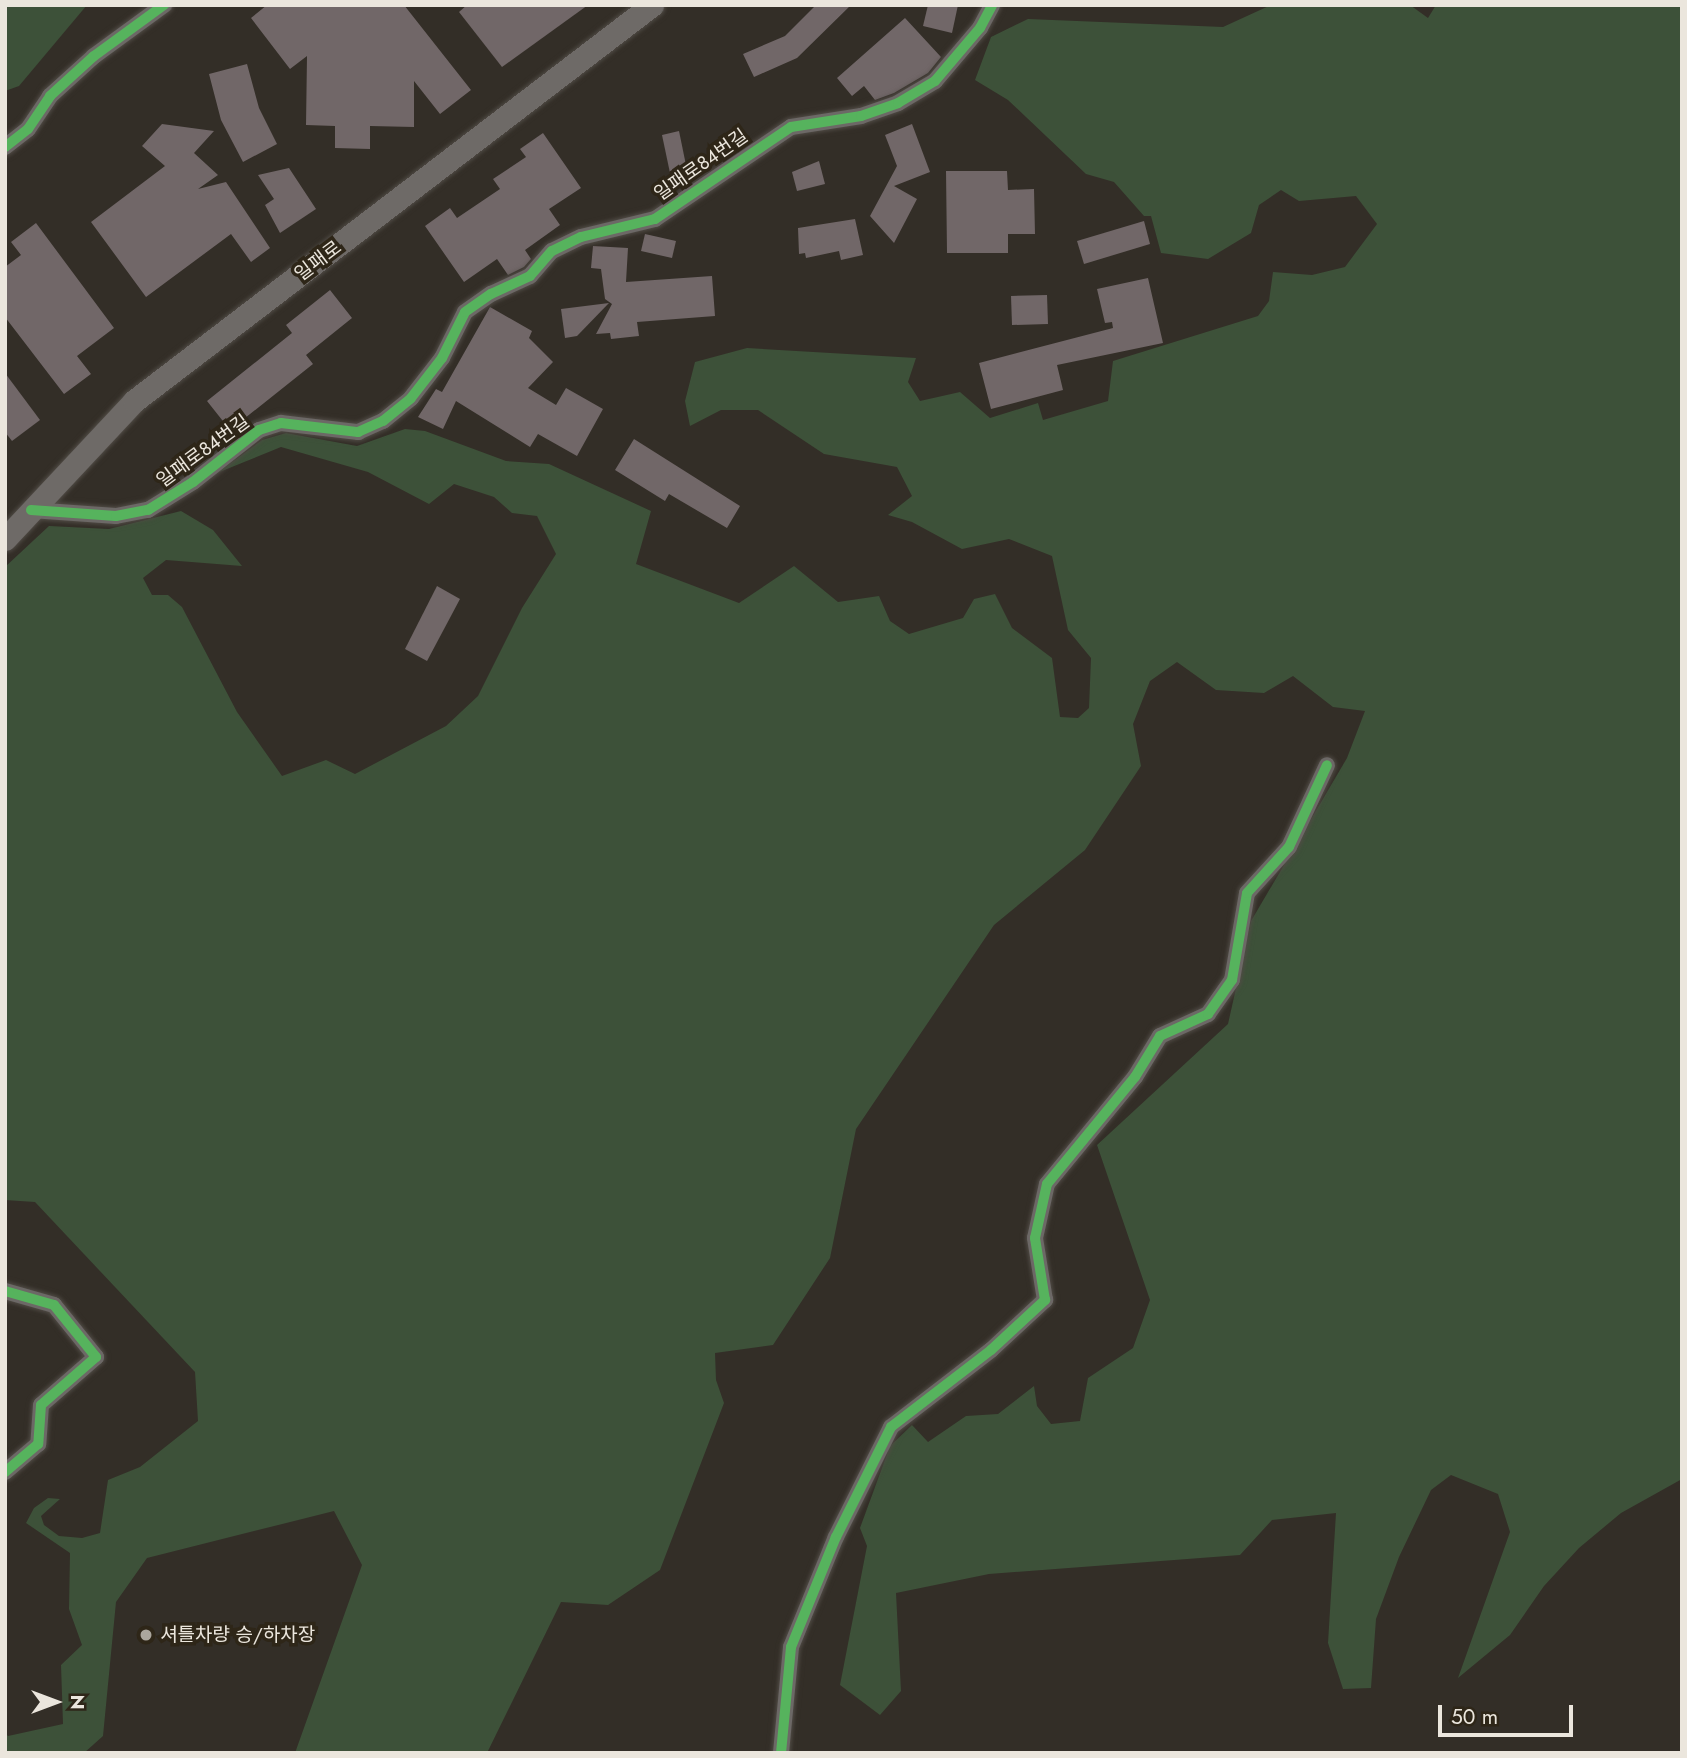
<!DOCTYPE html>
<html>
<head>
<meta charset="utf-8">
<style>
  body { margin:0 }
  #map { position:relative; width:1687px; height:1758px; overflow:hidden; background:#332e27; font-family:Jost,"Noto Sans KR",sans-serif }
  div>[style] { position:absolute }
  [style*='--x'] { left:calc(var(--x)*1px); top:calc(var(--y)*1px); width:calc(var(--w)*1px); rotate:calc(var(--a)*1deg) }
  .green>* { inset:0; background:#3d5139 }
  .building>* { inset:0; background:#716768 }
  .roads { filter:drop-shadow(0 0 2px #504b45) drop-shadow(0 0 2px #504b45) }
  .street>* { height:16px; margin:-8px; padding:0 8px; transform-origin:8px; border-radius:8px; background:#6c6866 }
  .secondary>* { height:23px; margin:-11.5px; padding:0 11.5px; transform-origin:11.5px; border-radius:11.5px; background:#6e6a67 }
  .cycleway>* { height:10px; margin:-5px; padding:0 5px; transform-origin:5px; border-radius:5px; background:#56b35d }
  .dots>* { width:19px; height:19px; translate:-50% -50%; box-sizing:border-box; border:4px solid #2e2618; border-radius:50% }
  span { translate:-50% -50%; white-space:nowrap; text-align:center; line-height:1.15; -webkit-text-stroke:7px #2e2618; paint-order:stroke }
  .street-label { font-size:19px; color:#ebe6dd }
  .poi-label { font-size:19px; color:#ebe6dd }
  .left { translate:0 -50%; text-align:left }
  .frame { position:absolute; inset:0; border:7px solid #ebe6dd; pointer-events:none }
  .north { position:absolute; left:21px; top:1667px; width:70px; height:70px; -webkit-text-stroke:5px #2e2618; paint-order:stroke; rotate:90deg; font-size:19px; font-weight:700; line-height:28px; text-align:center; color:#ebe6dd }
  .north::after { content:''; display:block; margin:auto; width:24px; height:32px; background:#ebe6dd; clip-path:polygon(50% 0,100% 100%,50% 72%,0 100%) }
  .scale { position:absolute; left:1438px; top:1705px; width:135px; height:32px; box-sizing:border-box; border:4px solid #ebe6dd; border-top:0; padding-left:9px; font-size:21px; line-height:24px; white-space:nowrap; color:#ebe6dd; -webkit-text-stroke:5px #2e2618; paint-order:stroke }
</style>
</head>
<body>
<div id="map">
  <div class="green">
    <div style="clip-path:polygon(5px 5px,87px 5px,19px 86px,5px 91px)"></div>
    <div style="clip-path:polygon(1271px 5px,1410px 5px,1428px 18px,1436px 5px,1682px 5px,1682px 1479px,1621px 1513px,1579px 1548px,1544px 1586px,1510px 1635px,1458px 1678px,1510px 1532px,1498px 1494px,1451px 1475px,1431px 1490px,1399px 1557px,1376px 1619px,1371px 1688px,1343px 1689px,1328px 1643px,1336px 1513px,1272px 1520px,1240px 1555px,989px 1574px,896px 1593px,901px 1691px,880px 1715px,840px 1685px,867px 1546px,860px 1528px,890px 1446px,912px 1425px,928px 1442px,966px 1416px,998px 1414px,1034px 1386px,1037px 1406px,1051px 1424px,1080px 1421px,1088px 1378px,1133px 1348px,1150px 1300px,1097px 1145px,1228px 1024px,1251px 921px,1347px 758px,1365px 711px,1333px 707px,1293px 676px,1264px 693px,1216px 690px,1177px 662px,1150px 681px,1133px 724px,1141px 766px,1085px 850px,994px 925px,856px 1129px,830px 1258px,773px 1345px,715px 1353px,716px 1380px,724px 1403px,660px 1570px,608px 1605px,561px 1602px,487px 1753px,295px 1753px,362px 1565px,334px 1511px,147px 1558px,116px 1602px,103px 1736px,84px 1753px,5px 1753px,5px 1733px,8px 1736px,63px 1724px,61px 1665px,82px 1645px,69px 1609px,70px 1553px,26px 1523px,34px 1508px,48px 1498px,60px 1499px,41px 1516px,44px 1525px,59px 1536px,82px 1538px,100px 1533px,108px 1480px,140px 1467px,198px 1421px,195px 1372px,35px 1202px,5px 1200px,5px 567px,49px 526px,109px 529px,181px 511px,213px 530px,242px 566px,166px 560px,143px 578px,152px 595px,168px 595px,182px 607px,237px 712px,282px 776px,326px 760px,355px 774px,446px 726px,478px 696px,522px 608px,556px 554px,537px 516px,512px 513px,494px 497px,454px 484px,429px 504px,368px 472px,281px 447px,217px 473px,262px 440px,286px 433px,357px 446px,405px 429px,425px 431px,506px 461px,549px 464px,651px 511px,636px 564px,739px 603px,794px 566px,838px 602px,879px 596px,890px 621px,909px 634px,963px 618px,974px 599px,995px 594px,1012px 628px,1052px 658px,1060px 717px,1078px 718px,1089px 708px,1091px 658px,1068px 630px,1052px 556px,1009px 539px,962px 549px,912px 522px,888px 515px,912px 496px,897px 467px,824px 454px,758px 410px,721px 410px,690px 426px,685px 401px,695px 362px,747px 348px,916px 358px,908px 382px,920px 401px,960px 392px,990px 418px,1038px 403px,1043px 420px,1108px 401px,1113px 361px,1258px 316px,1269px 301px,1273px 272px,1312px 275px,1345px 267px,1377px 224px,1356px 196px,1299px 201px,1281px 190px,1259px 205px,1251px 233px,1208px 259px,1161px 253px,1151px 216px,1144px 216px,1114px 182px,1086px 174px,1008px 100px,975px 80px,991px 37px,1028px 19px,1223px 27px)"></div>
  </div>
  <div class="building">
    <div style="clip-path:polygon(267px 5px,404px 5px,471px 90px,440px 114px,414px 81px,414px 127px,370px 126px,370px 149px,335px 148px,335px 126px,306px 125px,307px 56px,290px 69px,251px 18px)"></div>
    <div style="clip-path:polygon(467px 5px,588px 5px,502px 67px,459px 12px)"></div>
    <div style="clip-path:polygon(816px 5px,851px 5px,797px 58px,754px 77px,743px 54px,785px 36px)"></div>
    <div style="clip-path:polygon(928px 5px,958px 5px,952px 33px,923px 26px)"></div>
    <div style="clip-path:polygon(905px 18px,941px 57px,928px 73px,894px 93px,875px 100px,864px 86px,852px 96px,837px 78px)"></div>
    <div style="clip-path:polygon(247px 64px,259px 108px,277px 144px,243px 162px,221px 120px,209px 74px)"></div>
    <div style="clip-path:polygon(162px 124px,214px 131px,194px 153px,218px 175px,198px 189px,226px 182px,270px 248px,251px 262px,231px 234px,146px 297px,91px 222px,165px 166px,142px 146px)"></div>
    <div style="clip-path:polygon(912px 124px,930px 172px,894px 186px,917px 199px,894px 243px,870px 216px,897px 166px,885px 135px)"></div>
    <div style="clip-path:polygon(679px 131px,687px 170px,670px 173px,662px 135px)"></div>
    <div style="clip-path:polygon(543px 133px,581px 188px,549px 209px,560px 225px,525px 250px,531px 259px,524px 267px,508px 275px,497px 259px,464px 282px,425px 226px,450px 208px,457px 218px,500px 189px,493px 179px,526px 157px,520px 149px)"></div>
    <div style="clip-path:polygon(819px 161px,825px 184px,797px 191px,792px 172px)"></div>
    <div style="clip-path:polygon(289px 168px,316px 209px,280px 233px,265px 205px,274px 199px,258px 175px)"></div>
    <div style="clip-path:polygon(946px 171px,1007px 171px,1008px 190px,1034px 189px,1035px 234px,1008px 234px,1008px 253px,947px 253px)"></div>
    <div style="clip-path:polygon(855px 219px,863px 255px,841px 260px,839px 251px,806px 258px,805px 253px,799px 254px,798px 228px)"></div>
    <div style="clip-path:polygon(1144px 221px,1150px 244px,1084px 264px,1077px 241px)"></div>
    <div style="clip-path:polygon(36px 223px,114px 328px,77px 356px,91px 374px,64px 394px,5px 317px,5px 267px,21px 255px,11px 242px)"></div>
    <div style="clip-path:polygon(645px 234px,676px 241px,672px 258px,641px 251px)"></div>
    <div style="clip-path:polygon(593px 246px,628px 248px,626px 282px,712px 276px,715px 316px,637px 322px,639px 336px,611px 339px,610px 333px,596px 334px,612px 304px,605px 299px,601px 269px,591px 268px)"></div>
    <div style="clip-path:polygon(1148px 278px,1163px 343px,1057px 365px,1063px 390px,991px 409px,979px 363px,1113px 328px,1112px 322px,1105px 323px,1097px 289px)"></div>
    <div style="clip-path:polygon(330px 290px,352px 318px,306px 355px,313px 364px,230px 430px,207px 401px,292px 333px,286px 325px)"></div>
    <div style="clip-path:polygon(1047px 295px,1048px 324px,1012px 325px,1011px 296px)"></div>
    <div style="clip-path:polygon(609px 303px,577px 336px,565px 338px,561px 309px)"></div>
    <div style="clip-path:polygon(490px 307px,532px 331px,529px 338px,553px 362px,528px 388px,556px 405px,566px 388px,603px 409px,577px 456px,538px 434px,530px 447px,456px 401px,443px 429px,418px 417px,436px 389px,442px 392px)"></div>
    <div style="clip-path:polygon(5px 373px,40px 420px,12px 441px,5px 432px)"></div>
    <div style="clip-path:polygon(634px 439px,740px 506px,727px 528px,669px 494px,665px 501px,615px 470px)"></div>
    <div style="clip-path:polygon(437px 586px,460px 599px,427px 661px,405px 649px)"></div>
  </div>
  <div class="roads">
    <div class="street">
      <div style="--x:5;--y:147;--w:29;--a:-38"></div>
      <div style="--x:28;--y:129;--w:40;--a:-56"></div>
      <div style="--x:50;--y:96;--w:59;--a:-42.3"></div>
      <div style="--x:94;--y:56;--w:87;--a:-36.1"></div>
      <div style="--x:31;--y:510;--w:85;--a:4"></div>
      <div style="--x:116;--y:516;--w:33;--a:-11"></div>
      <div style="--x:148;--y:510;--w:53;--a:-31.9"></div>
      <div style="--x:193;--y:482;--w:84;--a:-38.2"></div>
      <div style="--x:259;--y:430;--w:23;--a:-18"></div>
      <div style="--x:281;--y:423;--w:78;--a:6.7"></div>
      <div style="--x:358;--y:432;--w:27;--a:-24"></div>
      <div style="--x:383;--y:421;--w:36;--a:-39"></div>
      <div style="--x:411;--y:398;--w:51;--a:-52.2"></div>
      <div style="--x:442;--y:358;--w:51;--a:-63.4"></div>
      <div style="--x:465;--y:312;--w:32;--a:-35"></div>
      <div style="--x:491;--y:294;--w:43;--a:-24.8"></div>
      <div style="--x:530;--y:276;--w:33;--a:-49"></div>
      <div style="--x:552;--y:251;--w:32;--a:-26"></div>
      <div style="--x:581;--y:237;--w:76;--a:-13.7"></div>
      <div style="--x:655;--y:219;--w:164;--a:-34.1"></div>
      <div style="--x:791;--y:127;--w:71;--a:-8.9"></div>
      <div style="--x:861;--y:116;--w:39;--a:-19"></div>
      <div style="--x:898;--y:103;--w:43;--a:-30.7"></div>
      <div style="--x:935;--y:81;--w:70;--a:-49.7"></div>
      <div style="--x:980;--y:28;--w:26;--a:-62"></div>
      <div style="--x:5;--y:1291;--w:51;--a:15.9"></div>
      <div style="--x:54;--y:1305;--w:67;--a:51.1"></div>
      <div style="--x:96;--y:1357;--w:73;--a:138.9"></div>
      <div style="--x:41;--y:1405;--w:39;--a:94"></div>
      <div style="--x:38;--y:1444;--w:43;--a:139.7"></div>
      <div style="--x:781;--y:1753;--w:106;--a:-84.6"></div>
      <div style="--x:791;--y:1647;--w:119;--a:-67.8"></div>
      <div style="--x:836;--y:1537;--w:123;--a:-63.4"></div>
      <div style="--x:891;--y:1427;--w:126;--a:-37.6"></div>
      <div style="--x:991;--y:1350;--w:74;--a:-42.8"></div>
      <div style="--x:1045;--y:1300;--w:63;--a:-99.2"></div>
      <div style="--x:1035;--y:1238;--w:55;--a:-77.5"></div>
      <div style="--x:1047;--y:1184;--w:139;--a:-50.6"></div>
      <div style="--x:1135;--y:1077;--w:48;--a:-58.6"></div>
      <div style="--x:1160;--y:1036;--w:53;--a:-24.6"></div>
      <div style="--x:1208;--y:1014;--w:42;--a:-54.8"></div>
      <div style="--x:1232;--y:980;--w:88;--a:-80.2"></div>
      <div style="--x:1247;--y:893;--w:62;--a:-47.6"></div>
      <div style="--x:1289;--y:847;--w:90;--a:-65.1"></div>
    </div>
    <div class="secondary">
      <div style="--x:5;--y:539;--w:189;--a:-46.9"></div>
      <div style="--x:134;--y:401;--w:652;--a:-37.4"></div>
    </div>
  </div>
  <div class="cycleway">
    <div style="--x:5;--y:147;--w:29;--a:-38"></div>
    <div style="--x:28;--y:129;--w:40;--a:-56"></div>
    <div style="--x:50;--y:96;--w:59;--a:-42.3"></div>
    <div style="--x:94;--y:56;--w:87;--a:-36.1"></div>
    <div style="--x:31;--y:510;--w:85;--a:4"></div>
    <div style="--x:116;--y:516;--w:33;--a:-11"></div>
    <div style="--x:148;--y:510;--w:53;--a:-31.9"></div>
    <div style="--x:193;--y:482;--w:84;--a:-38.2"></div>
    <div style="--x:259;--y:430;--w:23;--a:-18"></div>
    <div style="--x:281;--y:423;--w:78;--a:6.7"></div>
    <div style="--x:358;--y:432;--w:27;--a:-24"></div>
    <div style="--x:383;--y:421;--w:36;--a:-39"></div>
    <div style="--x:411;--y:398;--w:51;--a:-52.2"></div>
    <div style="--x:442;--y:358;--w:51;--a:-63.4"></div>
    <div style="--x:465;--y:312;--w:32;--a:-35"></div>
    <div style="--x:491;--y:294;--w:43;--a:-24.8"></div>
    <div style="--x:530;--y:276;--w:33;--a:-49"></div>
    <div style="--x:552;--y:251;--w:32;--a:-26"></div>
    <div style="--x:581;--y:237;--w:76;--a:-13.7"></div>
    <div style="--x:655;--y:219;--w:164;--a:-34.1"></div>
    <div style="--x:791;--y:127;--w:71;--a:-8.9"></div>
    <div style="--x:861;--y:116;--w:39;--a:-19"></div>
    <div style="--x:898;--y:103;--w:43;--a:-30.7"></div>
    <div style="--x:935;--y:81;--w:70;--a:-49.7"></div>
    <div style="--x:980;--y:28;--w:26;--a:-62"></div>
    <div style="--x:5;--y:1291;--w:51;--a:15.9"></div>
    <div style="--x:54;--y:1305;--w:67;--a:51.1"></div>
    <div style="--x:96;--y:1357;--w:73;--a:138.9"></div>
    <div style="--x:41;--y:1405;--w:39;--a:94"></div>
    <div style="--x:38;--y:1444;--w:43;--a:139.7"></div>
    <div style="--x:781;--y:1753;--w:106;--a:-84.6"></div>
    <div style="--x:791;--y:1647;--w:119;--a:-67.8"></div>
    <div style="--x:836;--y:1537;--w:123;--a:-63.4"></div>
    <div style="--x:891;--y:1427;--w:126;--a:-37.6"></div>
    <div style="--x:991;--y:1350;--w:74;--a:-42.8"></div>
    <div style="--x:1045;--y:1300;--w:63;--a:-99.2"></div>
    <div style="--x:1035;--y:1238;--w:55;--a:-77.5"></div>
    <div style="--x:1047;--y:1184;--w:139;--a:-50.6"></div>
    <div style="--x:1135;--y:1077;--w:48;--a:-58.6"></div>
    <div style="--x:1160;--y:1036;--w:53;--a:-24.6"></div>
    <div style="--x:1208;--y:1014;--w:42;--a:-54.8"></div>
    <div style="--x:1232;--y:980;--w:88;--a:-80.2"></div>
    <div style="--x:1247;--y:893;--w:62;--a:-47.6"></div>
    <div style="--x:1289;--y:847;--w:90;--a:-65.1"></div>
  </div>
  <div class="dots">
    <div style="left:146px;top:1635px;background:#aba69d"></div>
  </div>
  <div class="street-label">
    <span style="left:701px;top:165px;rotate:-35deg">일패로84번길</span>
    <span style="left:318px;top:261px;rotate:-37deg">일패로</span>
    <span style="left:203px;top:451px;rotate:-36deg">일패로84번길</span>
  </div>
  <div class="poi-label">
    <span class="left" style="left:160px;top:1635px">셔틀차량 승/하차장</span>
  </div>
  <div class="frame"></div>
  <div class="north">N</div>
  <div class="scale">50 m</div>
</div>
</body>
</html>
